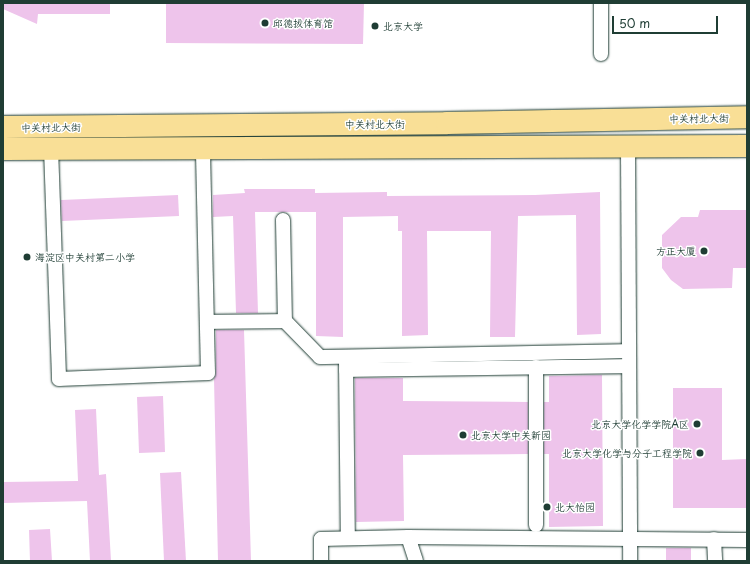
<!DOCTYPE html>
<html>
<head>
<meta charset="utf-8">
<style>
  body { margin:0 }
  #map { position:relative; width:750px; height:564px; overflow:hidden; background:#fff; font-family:"Playpen Sans","LXGW WenKai TC",sans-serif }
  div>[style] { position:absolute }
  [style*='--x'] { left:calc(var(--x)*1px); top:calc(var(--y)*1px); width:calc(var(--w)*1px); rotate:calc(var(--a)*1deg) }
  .building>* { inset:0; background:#eec4eb }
  .roads { filter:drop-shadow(0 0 1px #1f3d34) drop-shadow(0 0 1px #1f3d34) }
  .street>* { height:14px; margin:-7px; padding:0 7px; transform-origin:7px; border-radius:7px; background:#fff }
  .primary>* { height:22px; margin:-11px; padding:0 11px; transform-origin:11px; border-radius:11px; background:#f9df96 }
  .dots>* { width:11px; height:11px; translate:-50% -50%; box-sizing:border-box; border:2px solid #fff; border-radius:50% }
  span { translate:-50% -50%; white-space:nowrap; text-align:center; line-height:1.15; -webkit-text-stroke:3px #fff; paint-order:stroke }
  .poi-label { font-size:10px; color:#1f3d34 }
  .left { translate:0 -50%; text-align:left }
  .right { translate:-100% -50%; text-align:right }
  .street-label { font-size:10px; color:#1f3d34 }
  .frame { position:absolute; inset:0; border:4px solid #1f3d34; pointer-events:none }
  .scale { position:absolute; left:612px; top:16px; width:106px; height:18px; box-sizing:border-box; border:2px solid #1f3d34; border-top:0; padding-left:5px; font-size:12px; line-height:14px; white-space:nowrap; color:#1f3d34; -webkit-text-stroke:3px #fff; paint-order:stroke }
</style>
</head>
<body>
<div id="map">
  <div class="building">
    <div style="clip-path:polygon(3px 3px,110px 3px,110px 14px,38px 14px,37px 24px,3px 9px)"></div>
    <div style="clip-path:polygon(166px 3px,364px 3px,363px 44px,166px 43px)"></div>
    <div style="clip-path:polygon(244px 189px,315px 189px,315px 193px,387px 192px,387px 196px,535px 195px,600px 192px,601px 334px,577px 335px,576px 215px,518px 216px,515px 337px,490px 337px,491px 231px,427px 231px,428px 335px,402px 336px,402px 231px,398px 231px,398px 216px,343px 217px,343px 337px,316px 336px,316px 212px,255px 212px,258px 313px,236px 313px,233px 216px,213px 217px,213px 195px,245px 193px)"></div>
    <div style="clip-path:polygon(178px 195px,179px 216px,62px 221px,61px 200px)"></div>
    <div style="clip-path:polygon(700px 210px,747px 210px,747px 268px,733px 268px,732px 288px,683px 289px,671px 280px,662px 268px,662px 235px,681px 217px,698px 217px)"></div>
    <div style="clip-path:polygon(216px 330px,244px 330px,251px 561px,218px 561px,214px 379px,216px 373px)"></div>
    <div style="clip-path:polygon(602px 375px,603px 526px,549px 527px,549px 454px,544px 454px,544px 402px,549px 402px,549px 376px)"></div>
    <div style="clip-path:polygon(355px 378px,403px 378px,403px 401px,528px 402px,528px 454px,403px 455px,404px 521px,356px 522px)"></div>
    <div style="clip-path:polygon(673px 388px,722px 388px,722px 460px,747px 459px,747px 508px,673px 508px)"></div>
    <div style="clip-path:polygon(163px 396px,165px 452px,139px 453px,137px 397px)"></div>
    <div style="clip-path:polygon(96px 409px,99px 475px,106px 474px,111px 561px,90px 561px,87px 501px,3px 503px,3px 482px,78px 481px,75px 410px)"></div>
    <div style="clip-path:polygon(181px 472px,186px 561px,164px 561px,160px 473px)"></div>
    <div style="clip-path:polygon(50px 529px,52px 561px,30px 561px,29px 530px)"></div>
    <div style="clip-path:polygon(666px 548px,691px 548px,691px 561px,666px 561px)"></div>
  </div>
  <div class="roads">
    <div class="street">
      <div style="--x:601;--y:3;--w:51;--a:90"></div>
      <div style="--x:628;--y:146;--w:415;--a:89.7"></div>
      <div style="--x:51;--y:148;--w:231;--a:88"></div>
      <div style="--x:59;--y:379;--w:149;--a:-2.3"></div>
      <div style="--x:208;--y:373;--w:224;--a:-91.3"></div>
      <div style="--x:283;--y:220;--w:101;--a:88.9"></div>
      <div style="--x:285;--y:321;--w:50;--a:45.8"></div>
      <div style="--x:320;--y:357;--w:309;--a:-1.1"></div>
      <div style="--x:207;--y:322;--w:78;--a:-0.7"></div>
      <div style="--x:346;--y:361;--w:177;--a:89.4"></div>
      <div style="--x:536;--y:367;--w:158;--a:90"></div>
      <div style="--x:346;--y:370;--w:283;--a:-0.8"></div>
      <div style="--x:714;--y:539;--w:22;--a:87"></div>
      <div style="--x:321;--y:561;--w:22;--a:-90"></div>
      <div style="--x:321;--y:539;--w:87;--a:-1.3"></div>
      <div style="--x:416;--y:561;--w:25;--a:-108"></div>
      <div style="--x:408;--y:537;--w:339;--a:0.5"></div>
    </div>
    <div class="primary">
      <div style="--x:3;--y:127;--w:444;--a:-0.5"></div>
      <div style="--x:447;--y:123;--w:300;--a:-1.1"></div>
      <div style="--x:3;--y:149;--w:744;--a:-0.23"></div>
    </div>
  </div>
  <div class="dots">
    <div style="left:265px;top:23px;background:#1f3d34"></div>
    <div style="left:375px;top:26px;background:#1f3d34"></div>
    <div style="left:704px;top:251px;background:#1f3d34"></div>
    <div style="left:27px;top:257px;background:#1f3d34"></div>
    <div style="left:697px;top:424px;background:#1f3d34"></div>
    <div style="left:463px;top:435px;background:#1f3d34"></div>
    <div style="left:700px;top:453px;background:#1f3d34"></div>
    <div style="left:547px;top:507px;background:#1f3d34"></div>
  </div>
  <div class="poi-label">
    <span class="left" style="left:273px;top:23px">邱德拔体育馆</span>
    <span class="left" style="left:383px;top:26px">北京大学</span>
    <span class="right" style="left:696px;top:251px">方正大厦</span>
    <span class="left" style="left:35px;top:257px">海淀区中关村第二小学</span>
    <span class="right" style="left:689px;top:424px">北京大学化学学院A区</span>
    <span class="left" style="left:471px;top:435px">北京大学中关新园</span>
    <span class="right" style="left:692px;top:453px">北京大学化学与分子工程学院</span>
    <span class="left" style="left:555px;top:507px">北大怡园</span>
  </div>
  <div class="street-label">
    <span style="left:699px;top:118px;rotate:-1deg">中关村北大街</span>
    <span style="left:375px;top:124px">中关村北大街</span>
    <span style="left:51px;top:127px;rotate:-1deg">中关村北大街</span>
  </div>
  <div class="frame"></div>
  <div class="scale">50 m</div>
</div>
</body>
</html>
